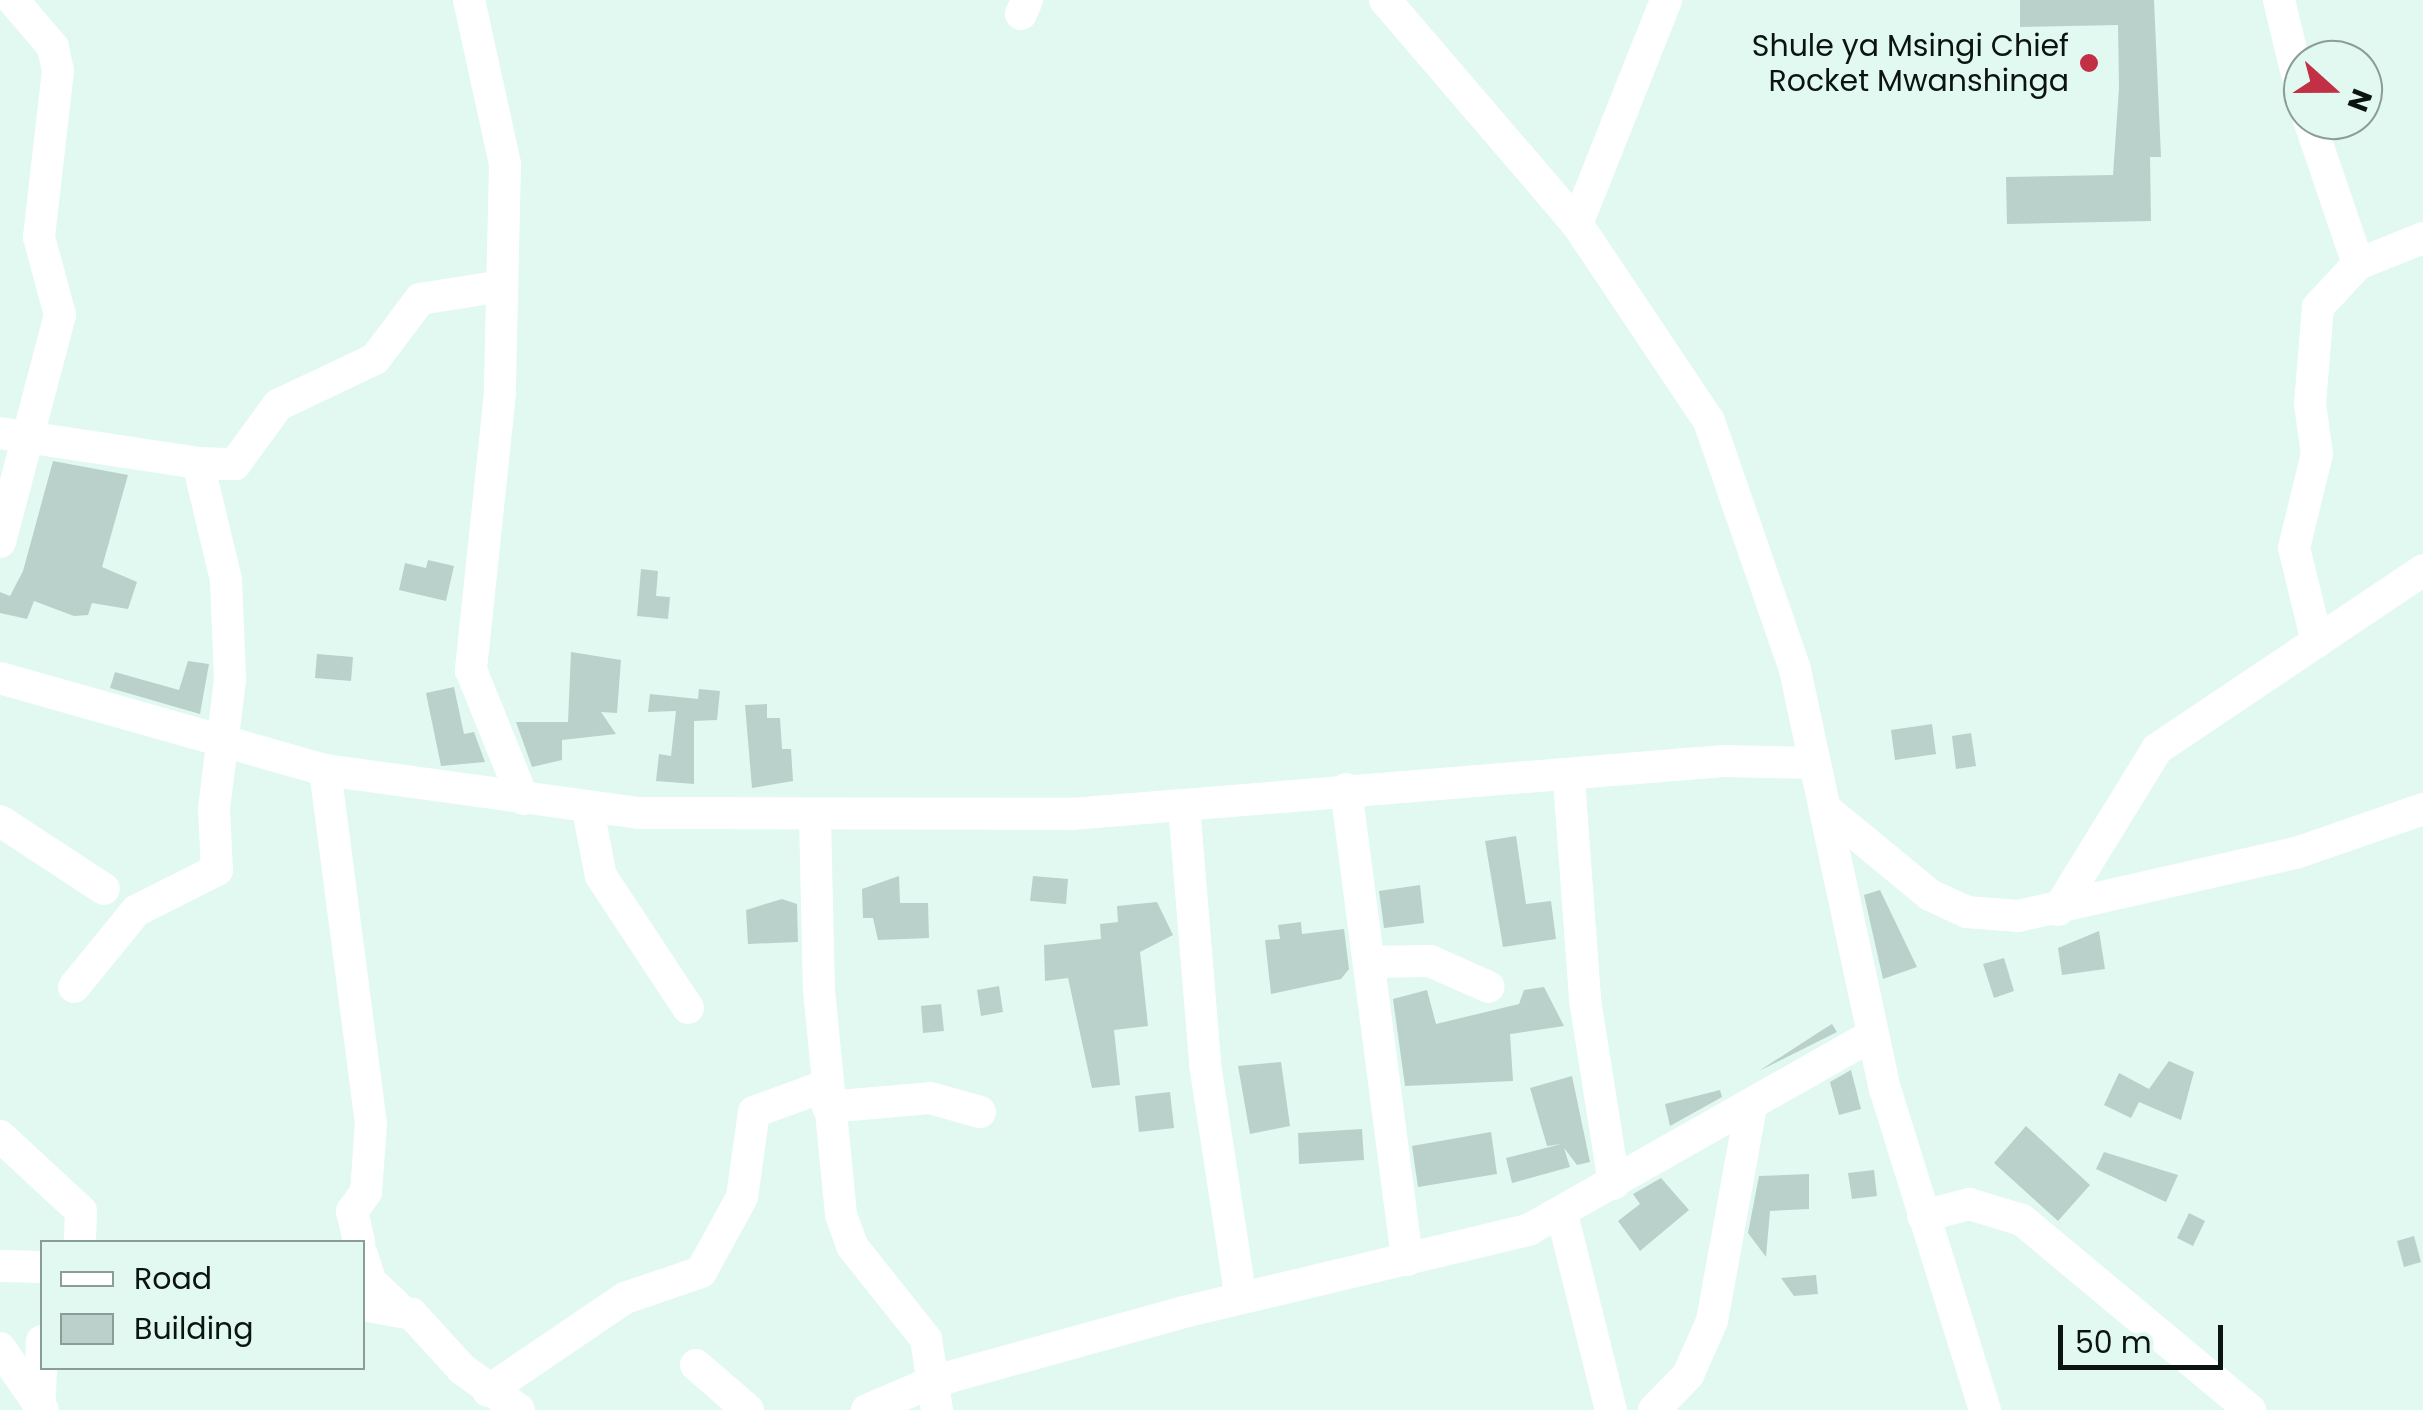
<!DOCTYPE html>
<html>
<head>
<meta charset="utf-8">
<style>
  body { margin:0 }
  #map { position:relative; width:2423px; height:1410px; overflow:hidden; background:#e1f9f1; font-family:Poppins,sans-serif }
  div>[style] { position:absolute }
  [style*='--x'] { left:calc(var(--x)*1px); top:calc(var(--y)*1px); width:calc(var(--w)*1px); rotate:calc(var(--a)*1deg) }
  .building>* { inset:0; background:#b9d1ca }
  .minor>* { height:32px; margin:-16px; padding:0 16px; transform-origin:16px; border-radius:16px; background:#fff }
  .dots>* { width:28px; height:28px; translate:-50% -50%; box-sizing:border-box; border:5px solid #e1f9f1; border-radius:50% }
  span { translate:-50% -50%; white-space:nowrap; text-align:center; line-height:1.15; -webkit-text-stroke:8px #e1f9f1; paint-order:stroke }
  .poi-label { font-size:30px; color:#0b1411 }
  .right { translate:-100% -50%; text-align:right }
  .legend { position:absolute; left:40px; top:1240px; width:325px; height:130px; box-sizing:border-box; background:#e1f9f1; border:2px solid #8b9d97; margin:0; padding:12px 18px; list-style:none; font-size:30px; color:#0b1411 }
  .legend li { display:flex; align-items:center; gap:20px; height:50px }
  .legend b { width:50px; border:2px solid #8b9d97 }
  .north { position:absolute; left:2283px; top:40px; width:100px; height:100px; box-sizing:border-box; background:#e1f9f1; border:2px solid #8b9d97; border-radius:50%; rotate:111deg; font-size:28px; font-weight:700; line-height:40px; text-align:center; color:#0b1411 }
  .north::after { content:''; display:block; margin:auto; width:35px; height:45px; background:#c13045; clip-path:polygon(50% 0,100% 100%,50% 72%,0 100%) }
  .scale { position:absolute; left:2058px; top:1325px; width:165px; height:45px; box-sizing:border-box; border:5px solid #0b1411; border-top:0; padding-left:12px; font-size:30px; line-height:35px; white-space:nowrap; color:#0b1411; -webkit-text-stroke:8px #e1f9f1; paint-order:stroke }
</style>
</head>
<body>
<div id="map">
  <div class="building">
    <div style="clip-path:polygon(2020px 0,2154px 0,2161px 157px,2150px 157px,2151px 221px,2007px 224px,2006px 177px,2113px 175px,2119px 88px,2118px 25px,2020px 27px)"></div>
    <div style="clip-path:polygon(53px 461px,128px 475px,102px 567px,137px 582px,128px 609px,92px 603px,88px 615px,74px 616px,34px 601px,27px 619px,0 613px,0 592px,10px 596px,23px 571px)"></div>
    <div style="clip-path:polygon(428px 560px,454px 566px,446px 601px,399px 590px,405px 563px,426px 568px)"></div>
    <div style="clip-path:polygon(641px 569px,658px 571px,656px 596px,670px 597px,668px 619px,637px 616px)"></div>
    <div style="clip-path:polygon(571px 652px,621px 660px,617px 713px,601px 712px,616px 734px,562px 740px,562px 760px,532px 767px,516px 722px,568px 722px)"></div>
    <div style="clip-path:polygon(317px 654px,353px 657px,351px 681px,315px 678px)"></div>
    <div style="clip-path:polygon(188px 661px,209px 664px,200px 714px,110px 688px,115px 672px,179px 690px)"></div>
    <div style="clip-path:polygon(454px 687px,464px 734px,474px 732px,485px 762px,441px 766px,426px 693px)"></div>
    <div style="clip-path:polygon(699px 689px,720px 691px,717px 720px,694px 721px,694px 784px,656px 781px,659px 754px,671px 756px,676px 711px,648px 712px,650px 694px,698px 699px)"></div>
    <div style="clip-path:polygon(767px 704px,767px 718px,780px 718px,782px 749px,791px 749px,793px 781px,752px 788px,745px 705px)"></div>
    <div style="clip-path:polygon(1932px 724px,1936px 754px,1895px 760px,1891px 730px)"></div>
    <div style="clip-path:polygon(1971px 733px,1976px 766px,1956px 769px,1952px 736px)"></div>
    <div style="clip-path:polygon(1516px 836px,1526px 904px,1551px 901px,1556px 939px,1503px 947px,1485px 841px)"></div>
    <div style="clip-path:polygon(899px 876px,900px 903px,928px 903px,929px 938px,878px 940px,873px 918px,863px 918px,862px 889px)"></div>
    <div style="clip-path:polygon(1033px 876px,1068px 879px,1066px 904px,1030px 901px)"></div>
    <div style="clip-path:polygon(1420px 885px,1424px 923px,1384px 928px,1379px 891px)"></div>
    <div style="clip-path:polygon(1880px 890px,1917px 967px,1883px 979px,1864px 895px)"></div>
    <div style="clip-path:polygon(782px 899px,797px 904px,798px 942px,748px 944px,746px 910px)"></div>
    <div style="clip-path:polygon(1157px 902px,1173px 935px,1140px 952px,1148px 1026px,1114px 1030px,1120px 1085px,1092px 1088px,1068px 978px,1045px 981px,1044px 945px,1101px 939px,1100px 924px,1118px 922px,1117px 906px)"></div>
    <div style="clip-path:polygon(1301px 922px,1302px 934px,1344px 929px,1349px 969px,1341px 979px,1271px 994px,1265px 940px,1280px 939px,1278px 925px)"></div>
    <div style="clip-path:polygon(2099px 931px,2105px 969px,2062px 975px,2058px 948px)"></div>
    <div style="clip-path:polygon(2004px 958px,2014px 991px,1994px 998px,1983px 964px)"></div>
    <div style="clip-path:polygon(999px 986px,1003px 1012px,981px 1016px,977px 990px)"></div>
    <div style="clip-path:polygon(1544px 987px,1564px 1026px,1510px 1034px,1513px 1081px,1405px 1086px,1393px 999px,1427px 990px,1436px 1024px,1519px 1004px,1524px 990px)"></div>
    <div style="clip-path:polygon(941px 1004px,944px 1031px,923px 1033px,921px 1006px)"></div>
    <div style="clip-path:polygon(1832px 1024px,1837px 1032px,1759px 1071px,1816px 1034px)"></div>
    <div style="clip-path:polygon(2169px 1061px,2194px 1072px,2181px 1120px,2139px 1102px,2131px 1118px,2104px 1105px,2119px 1073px,2149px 1089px)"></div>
    <div style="clip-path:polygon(1281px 1062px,1290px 1126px,1250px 1134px,1238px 1066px)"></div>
    <div style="clip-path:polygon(1851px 1070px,1861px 1109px,1839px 1115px,1830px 1082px)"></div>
    <div style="clip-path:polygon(1572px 1076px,1590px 1162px,1577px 1165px,1564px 1148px,1570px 1167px,1512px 1183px,1506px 1158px,1561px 1144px,1547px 1146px,1530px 1088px)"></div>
    <div style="clip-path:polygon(1720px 1090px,1722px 1097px,1670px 1126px,1665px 1104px)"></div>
    <div style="clip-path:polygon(1170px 1092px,1174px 1128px,1139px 1132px,1135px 1096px)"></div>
    <div style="clip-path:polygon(2026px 1126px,2090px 1185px,2058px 1221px,1994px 1163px)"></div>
    <div style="clip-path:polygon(1362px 1129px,1364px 1160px,1299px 1164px,1298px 1133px)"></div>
    <div style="clip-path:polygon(1491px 1132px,1497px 1174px,1418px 1187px,1412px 1146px)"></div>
    <div style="clip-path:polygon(2104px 1152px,2178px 1175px,2166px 1202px,2096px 1169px)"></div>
    <div style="clip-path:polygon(1874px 1170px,1877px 1196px,1852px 1199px,1848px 1173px)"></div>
    <div style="clip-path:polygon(1809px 1174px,1809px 1209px,1770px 1211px,1766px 1257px,1748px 1233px,1759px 1176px)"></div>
    <div style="clip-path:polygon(1661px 1178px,1689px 1210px,1640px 1251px,1618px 1221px,1640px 1204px,1633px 1194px)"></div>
    <div style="clip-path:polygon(2189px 1213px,2205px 1221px,2193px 1246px,2177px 1238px)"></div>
    <div style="clip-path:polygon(2414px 1236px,2421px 1262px,2404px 1267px,2397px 1241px)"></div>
    <div style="clip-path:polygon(1816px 1275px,1818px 1294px,1794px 1296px,1781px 1278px)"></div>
  </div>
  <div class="minor">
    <div style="--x:469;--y:0;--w:168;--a:77.6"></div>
    <div style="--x:505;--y:164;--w:229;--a:91.3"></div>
    <div style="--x:500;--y:393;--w:279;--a:96"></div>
    <div style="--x:471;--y:670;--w:139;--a:68"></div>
    <div style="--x:1385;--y:0;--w:295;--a:49.4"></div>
    <div style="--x:1577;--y:224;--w:237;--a:56.2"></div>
    <div style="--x:1709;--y:421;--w:263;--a:70.9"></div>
    <div style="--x:1795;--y:670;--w:429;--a:77.9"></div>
    <div style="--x:1885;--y:1089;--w:336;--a:72.7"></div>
    <div style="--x:2279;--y:0;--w:102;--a:76.4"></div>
    <div style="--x:1021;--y:14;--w:15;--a:-67"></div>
    <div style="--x:2309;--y:120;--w:152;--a:71.2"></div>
    <div style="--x:1577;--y:224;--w:241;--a:-68.3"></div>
    <div style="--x:0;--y:433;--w:200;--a:8.6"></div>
    <div style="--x:198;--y:463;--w:120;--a:76.5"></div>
    <div style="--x:226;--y:580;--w:100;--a:87.7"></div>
    <div style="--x:230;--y:680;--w:130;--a:97.1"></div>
    <div style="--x:214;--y:809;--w:61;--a:87.2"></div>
    <div style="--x:217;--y:870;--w:91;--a:153.2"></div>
    <div style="--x:136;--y:911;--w:98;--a:129.2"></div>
    <div style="--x:198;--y:463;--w:37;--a:2"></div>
    <div style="--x:235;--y:464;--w:73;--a:-53.9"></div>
    <div style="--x:278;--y:405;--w:107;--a:-25.4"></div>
    <div style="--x:375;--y:359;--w:75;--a:-53.1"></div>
    <div style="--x:420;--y:299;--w:83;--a:-9"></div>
    <div style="--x:0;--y:542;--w:235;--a:-75.2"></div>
    <div style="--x:60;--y:315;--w:81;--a:-105.1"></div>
    <div style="--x:39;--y:237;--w:167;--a:-83.5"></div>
    <div style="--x:58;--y:71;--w:25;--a:-102"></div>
    <div style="--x:53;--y:47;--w:62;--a:-130.4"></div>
    <div style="--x:2317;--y:642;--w:97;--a:-103.7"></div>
    <div style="--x:2294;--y:548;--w:97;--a:-76.3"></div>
    <div style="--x:2317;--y:454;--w:50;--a:-98"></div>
    <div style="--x:2310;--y:404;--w:97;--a:-85.3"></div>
    <div style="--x:2318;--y:307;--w:59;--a:-47.1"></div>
    <div style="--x:2358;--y:264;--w:70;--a:-21.8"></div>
    <div style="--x:0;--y:678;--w:338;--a:15.8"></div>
    <div style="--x:325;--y:770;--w:317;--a:7.8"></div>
    <div style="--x:639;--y:813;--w:432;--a:0.1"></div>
    <div style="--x:1071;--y:814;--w:655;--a:-4.64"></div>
    <div style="--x:1724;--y:761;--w:90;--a:1.3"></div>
    <div style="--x:325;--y:770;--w:356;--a:82.6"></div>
    <div style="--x:371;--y:1123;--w:69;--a:94.1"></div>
    <div style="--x:366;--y:1192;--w:24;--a:126"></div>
    <div style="--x:352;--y:1211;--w:32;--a:77"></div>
    <div style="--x:1569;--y:780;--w:221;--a:85.8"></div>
    <div style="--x:1585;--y:1000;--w:186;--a:81"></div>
    <div style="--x:1346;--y:789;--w:475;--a:82.6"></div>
    <div style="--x:1184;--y:806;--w:259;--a:85.3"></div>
    <div style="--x:1205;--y:1064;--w:237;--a:81.3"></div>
    <div style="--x:588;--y:810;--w:67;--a:78.9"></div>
    <div style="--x:601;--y:876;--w:158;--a:56.6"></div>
    <div style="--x:1828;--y:811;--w:132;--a:39.5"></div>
    <div style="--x:1930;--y:895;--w:41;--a:24.7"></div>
    <div style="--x:1967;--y:912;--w:51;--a:4.5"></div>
    <div style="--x:2018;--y:916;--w:285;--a:-12.8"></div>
    <div style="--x:2296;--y:853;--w:134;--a:-19.1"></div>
    <div style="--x:815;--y:817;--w:173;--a:88.7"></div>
    <div style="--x:819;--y:990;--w:226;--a:84.4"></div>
    <div style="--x:841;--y:1215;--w:33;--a:70"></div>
    <div style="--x:852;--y:1246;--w:119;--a:51.5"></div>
    <div style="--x:926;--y:1339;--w:72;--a:81.2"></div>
    <div style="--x:0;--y:821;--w:124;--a:33.2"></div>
    <div style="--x:2058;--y:910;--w:189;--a:-58.4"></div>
    <div style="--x:2157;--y:749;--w:321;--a:-33.9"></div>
    <div style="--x:1369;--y:962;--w:61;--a:-0.9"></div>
    <div style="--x:1430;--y:961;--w:64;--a:23.8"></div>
    <div style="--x:828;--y:1107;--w:102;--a:-5"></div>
    <div style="--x:930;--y:1098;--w:52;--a:15.6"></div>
    <div style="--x:0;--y:1136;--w:110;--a:42.8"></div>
    <div style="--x:81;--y:1211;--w:31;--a:92"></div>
    <div style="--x:1562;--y:1214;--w:202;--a:76"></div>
    <div style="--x:1923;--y:1216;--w:48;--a:-14.6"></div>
    <div style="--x:1969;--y:1204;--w:55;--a:16.8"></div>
    <div style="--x:2022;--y:1220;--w:297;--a:39.8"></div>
    <div style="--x:362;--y:1255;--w:28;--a:72"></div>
    <div style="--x:371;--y:1282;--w:35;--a:43"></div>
    <div style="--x:0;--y:1266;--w:42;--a:1.4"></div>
    <div style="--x:362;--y:1305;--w:51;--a:10.2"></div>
    <div style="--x:412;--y:1314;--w:74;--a:47.7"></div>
    <div style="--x:462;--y:1369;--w:70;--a:35.7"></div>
    <div style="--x:0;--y:1348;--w:75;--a:55.3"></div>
    <div style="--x:696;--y:1365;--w:69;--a:40.9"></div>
    <div style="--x:488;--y:1391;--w:166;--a:-34.2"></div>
    <div style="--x:625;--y:1298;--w:80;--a:-18.9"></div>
    <div style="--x:701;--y:1272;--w:85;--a:-61.3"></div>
    <div style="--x:742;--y:1197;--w:86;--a:-82"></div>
    <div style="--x:754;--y:1112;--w:76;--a:-20.1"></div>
    <div style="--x:40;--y:1397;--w:56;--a:-88"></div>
    <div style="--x:867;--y:1410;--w:74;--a:-23.1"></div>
    <div style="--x:935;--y:1381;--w:263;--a:-15.5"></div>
    <div style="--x:1188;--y:1311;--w:350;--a:-13.4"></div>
    <div style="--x:1528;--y:1230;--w:396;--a:-29.5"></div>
    <div style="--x:1654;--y:1410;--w:49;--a:-45.8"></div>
    <div style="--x:1688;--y:1375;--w:59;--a:-66"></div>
    <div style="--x:1712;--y:1321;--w:218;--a:-79.7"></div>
  </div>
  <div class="dots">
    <div style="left:2089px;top:63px;background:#c13045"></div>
  </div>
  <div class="poi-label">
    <span class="right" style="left:2069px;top:63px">Shule ya Msingi Chief<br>Rocket Mwanshinga</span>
  </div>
  <ul class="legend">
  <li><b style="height:12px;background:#fff"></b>Road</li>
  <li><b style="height:28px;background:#b9d1ca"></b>Building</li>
  </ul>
  <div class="north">N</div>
  <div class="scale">50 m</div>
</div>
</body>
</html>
